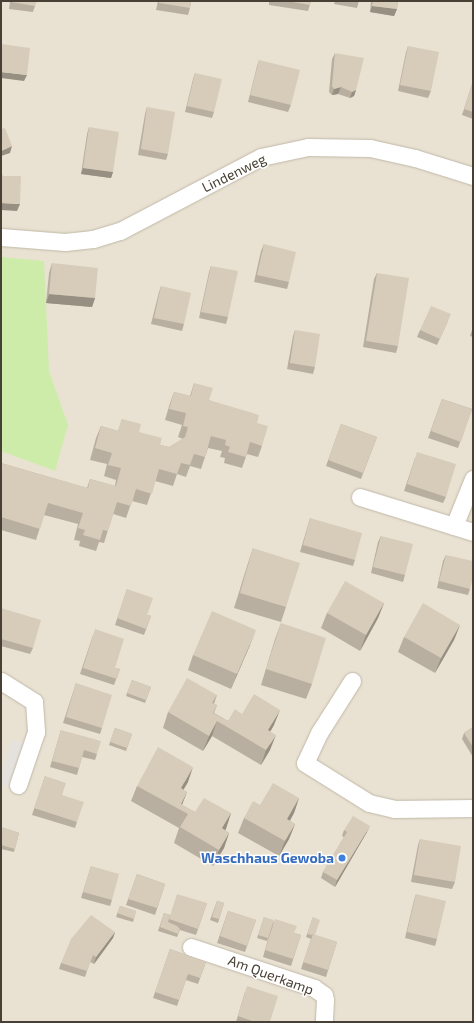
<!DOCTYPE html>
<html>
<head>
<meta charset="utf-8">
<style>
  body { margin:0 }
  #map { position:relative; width:474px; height:1023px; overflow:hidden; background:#f4f0e5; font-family:"Exo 2",sans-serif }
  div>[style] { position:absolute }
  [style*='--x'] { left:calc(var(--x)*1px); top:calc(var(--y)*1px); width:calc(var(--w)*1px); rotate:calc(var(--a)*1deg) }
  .residential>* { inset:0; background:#e9e2d3 }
  .green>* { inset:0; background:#cdecaa }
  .parking>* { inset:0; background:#e5e2de }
  .roads { filter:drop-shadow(0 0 1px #c1b8a7) drop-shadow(0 0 1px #c1b8a7) }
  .minor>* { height:17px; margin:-8.5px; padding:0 8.5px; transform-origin:8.5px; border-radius:8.5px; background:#fff }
  .wall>* { inset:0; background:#b9afa0 }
  .shaded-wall>* { inset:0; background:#968f82 }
  .building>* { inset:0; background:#d7ccba }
  .dots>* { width:11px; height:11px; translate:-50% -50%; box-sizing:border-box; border:2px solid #fff; border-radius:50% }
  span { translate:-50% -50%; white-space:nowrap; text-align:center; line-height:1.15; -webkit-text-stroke:3px #fff; paint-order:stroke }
  .street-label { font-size:14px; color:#484034 }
  .shop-label { font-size:14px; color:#366cbe; font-weight:700 }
  .right { translate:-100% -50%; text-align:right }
  .frame { position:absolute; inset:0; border:2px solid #484034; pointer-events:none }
</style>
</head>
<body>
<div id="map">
  <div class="residential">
    <div style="clip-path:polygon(1px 1px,473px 1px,473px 1022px,1px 1022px)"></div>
  </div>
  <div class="green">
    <div style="clip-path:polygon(1px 257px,44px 261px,49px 371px,68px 425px,55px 471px,1px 451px)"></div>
  </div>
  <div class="parking">
    <div style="clip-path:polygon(12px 740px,25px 744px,10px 787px,1px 784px,1px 771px)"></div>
  </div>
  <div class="roads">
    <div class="minor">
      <div style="--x:1;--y:237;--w:64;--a:4.5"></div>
      <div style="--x:65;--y:242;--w:28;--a:-6"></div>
      <div style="--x:93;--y:239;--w:28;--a:-17"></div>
      <div style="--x:120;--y:231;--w:159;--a:-27.7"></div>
      <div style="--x:261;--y:157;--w:48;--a:-12"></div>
      <div style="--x:308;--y:147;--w:62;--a:0.9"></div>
      <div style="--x:370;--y:148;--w:46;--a:12.5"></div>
      <div style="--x:415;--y:158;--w:61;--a:17.2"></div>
      <div style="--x:360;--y:497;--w:118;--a:17.2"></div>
      <div style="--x:454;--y:526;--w:51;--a:-68"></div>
      <div style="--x:1;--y:681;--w:39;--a:32"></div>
      <div style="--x:34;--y:702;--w:30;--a:86"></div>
      <div style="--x:36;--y:732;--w:56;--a:108.8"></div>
      <div style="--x:352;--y:681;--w:62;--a:122.4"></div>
      <div style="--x:319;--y:733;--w:33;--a:115"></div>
      <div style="--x:305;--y:763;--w:75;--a:32"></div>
      <div style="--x:369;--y:803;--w:26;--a:13"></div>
      <div style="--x:394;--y:809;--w:79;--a:-0.7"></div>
      <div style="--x:191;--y:947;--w:130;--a:18.4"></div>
      <div style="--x:314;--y:988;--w:12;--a:35"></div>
      <div style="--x:324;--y:995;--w:5;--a:79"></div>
      <div style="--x:325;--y:1000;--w:22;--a:93"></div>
    </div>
  </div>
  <div class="wall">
    <div style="clip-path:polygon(10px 1px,36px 1px,35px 6px,33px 12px,9px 9px)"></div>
    <div style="clip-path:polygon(158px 1px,191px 1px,190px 8px,188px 15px,156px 10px)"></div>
    <div style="clip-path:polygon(269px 1px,311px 1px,308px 11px,269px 5px)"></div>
    <div style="clip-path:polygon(335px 1px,359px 1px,357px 8px,334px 4px)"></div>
    <div style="clip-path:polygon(371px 1px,398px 1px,397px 9px,394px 16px,370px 12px)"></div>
    <div style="clip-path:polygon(408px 46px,431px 91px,428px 98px,398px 91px,406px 52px)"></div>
    <div style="clip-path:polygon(335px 53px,356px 90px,354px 96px,350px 98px,338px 94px,332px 95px,329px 92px,332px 59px)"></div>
    <div style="clip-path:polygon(259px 60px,291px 105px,288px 112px,248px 102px,257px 66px)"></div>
    <div style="clip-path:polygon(195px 73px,214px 112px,212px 118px,185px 112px,193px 79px)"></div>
    <div style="clip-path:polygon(473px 81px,473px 119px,462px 115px)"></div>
    <div style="clip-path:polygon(147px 107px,168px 154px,166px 160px,138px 155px,145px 114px)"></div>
    <div style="clip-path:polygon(89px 127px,113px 172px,111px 178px,81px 174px,87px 134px)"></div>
    <div style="clip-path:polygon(264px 244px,289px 282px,287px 289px,254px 282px,261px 251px)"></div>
    <div style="clip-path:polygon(52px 263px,95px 298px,92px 307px,46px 303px,49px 273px)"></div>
    <div style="clip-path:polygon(211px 266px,228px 317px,226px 324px,199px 318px,209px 272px)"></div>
    <div style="clip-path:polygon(377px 273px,398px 346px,396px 353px,363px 347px,374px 279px)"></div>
    <div style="clip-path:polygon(161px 286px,184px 324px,182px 331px,151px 324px,159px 292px)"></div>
    <div style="clip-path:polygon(448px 321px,437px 345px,417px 337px,420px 330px)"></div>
    <div style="clip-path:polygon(473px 327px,473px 337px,470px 336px)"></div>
    <div style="clip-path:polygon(295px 330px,315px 367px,313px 374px,287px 369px,293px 336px)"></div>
    <div style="clip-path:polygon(194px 383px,209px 400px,257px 423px,262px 446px,258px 457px,247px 454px,242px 468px,224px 463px,225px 458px,220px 457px,222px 451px,208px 448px,201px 469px,190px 466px,186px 477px,177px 474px,173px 486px,155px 481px,147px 505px,132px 501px,126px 518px,113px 514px,104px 543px,99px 542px,96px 551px,79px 546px,80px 541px,74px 540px,78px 524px,44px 515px,36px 540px,1px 530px,1px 463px,87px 488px,90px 479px,115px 486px,116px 480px,104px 476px,107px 464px,90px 460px,96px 438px,101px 426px,118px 431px,122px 419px,139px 432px,160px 445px,169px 447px,183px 439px,178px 437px,182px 425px,165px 420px,170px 403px,174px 392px,190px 396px)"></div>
    <div style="clip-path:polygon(442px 399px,472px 409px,458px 448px,428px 438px)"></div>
    <div style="clip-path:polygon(341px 424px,377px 437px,361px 479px,326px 466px)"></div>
    <div style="clip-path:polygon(415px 458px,446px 497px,443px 503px,404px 491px)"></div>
    <div style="clip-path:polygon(310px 518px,355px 560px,353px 566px,300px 552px)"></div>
    <div style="clip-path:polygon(381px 536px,405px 575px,403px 582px,371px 573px,378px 542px)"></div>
    <div style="clip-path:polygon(253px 548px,286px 607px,281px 622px,234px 608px,248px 563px)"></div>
    <div style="clip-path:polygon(446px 555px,470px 589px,468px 595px,437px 588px,443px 561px)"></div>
    <div style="clip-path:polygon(127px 589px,147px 615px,151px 616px,144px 635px,115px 625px)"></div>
    <div style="clip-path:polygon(384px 603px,378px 618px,360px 651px,321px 628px,327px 613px)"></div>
    <div style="clip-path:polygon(1px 608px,33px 648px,30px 654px,1px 646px)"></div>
    <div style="clip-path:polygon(281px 623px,312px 684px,306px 699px,261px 685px,275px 639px)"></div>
    <div style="clip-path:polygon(460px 625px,454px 640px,435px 673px,398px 652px,404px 637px)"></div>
    <div style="clip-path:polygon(93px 635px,115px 668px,120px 669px,114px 685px,80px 674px)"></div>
    <div style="clip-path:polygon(250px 645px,231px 689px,188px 670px,193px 655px)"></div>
    <div style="clip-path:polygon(132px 680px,151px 687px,145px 703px,126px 696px)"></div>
    <div style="clip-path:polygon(76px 683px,102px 728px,100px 734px,63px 723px)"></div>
    <div style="clip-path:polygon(217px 695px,214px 704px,217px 705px,214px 713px,228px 721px,242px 714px,274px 725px,270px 732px,270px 750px,261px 765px,212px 736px,203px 751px,163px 728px,168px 712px)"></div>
    <div style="clip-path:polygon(473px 727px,473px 757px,462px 739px,464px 733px)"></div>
    <div style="clip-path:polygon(115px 728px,132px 734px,126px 751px,109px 745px)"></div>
    <div style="clip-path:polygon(61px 730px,97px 754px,95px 760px,82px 757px,77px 775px,50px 767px)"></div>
    <div style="clip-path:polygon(45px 776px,62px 795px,77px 822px,75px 828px,32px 815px)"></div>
    <div style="clip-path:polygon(188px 782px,183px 790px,187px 792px,182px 805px,195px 812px,231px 813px,225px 830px,229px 833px,224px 848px,213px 866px,174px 843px,179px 828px,131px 801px,137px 786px)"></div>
    <div style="clip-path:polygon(299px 798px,294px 813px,290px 821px,295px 824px,289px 839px,279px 856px,238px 833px,244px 818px,260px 805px)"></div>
    <div style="clip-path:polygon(1px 827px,19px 833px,14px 852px,1px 849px)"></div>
    <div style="clip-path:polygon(344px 830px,367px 832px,335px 887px,321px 878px,323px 872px,344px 837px,342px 836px)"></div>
    <div style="clip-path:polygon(420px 839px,455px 882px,452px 889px,411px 882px,418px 845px)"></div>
    <div style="clip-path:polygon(91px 866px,112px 900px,110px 906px,81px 898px)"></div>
    <div style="clip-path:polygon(137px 874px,165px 884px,155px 915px,126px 905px)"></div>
    <div style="clip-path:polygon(416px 894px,437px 939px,435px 946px,405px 938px,414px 900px)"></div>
    <div style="clip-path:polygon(217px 901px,224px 903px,218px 923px,210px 920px)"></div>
    <div style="clip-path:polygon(207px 903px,196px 935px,180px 930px,177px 937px,158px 931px,164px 913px,170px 915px)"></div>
    <div style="clip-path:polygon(120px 906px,136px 911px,133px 922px,116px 917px)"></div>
    <div style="clip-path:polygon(228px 911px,256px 920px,245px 952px,217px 943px)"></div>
    <div style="clip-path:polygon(264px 917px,294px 933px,301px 935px,291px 966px,263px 957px,270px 932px,267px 941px,257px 938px)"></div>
    <div style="clip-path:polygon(313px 917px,315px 935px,337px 942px,326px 977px,301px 969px,311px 939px,306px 937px)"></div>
    <div style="clip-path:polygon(115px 932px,113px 938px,94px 964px,90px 962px,85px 977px,59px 969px,61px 963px)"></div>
    <div style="clip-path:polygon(170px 949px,206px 962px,198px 984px,186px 980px,177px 1006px,153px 998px)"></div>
    <div style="clip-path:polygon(245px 992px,270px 1022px,236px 1022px)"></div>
  </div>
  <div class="shaded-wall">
    <div style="clip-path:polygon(372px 6px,397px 9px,394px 16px,370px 12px)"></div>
    <div style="clip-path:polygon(1px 72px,27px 75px,24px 81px,1px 78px)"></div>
    <div style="clip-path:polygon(341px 87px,338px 94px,332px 95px,334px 89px)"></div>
    <div style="clip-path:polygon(356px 90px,354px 96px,350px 98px,352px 92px)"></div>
    <div style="clip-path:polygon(12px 146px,10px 153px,1px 156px,1px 151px)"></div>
    <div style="clip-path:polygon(83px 168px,113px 172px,111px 178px,81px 174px)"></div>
    <div style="clip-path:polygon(1px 203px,20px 204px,17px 211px,1px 210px)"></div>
    <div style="clip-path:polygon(49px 294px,95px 298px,92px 307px,46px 303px)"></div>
    <div style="clip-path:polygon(384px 603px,378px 618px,360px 651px,366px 635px)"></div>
    <div style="clip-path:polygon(460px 625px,454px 640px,435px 673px,441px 658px)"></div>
    <div style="clip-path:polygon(256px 630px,250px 645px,231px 689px,237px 674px)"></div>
    <div style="clip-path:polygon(280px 710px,274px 725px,262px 745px,268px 730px)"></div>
    <div style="clip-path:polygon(217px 721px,212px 736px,203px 751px,209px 736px)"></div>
    <div style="clip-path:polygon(276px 735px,270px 750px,261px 765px,266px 750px)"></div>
    <div style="clip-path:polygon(193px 767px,188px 782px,175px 804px,181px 788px)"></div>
    <div style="clip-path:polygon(187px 792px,181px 807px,181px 804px)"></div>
    <div style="clip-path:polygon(299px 798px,294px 813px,282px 834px,287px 819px)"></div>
    <div style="clip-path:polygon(231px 813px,226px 829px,217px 844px,222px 828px)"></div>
    <div style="clip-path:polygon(295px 824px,289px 839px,279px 856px,285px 841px)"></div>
    <div style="clip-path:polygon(370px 826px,367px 832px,335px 887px,337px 880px)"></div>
    <div style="clip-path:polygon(229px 833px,224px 848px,213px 866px,219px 850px)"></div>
    <div style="clip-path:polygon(115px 932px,113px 938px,94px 964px,96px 957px)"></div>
  </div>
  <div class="building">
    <div style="clip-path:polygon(11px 1px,36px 1px,35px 6px,11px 2px)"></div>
    <div style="clip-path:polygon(159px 1px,191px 1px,190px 8px,159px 3px)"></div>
    <div style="clip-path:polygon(287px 1px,311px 1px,310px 5px)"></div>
    <div style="clip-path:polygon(373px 1px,398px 1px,397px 9px,372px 6px)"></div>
    <div style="clip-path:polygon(1px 44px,30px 48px,27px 75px,1px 72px)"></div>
    <div style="clip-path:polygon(408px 46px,439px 52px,431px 91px,400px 85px)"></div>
    <div style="clip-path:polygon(335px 53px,364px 58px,356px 90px,352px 92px,341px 87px,334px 89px,332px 86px)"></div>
    <div style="clip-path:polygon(259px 60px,300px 70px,291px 105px,250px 95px)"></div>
    <div style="clip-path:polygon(195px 73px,222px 79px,214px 112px,187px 106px)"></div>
    <div style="clip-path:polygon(473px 81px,473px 112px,464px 109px)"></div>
    <div style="clip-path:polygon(147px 107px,175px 112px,168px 154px,141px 149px)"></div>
    <div style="clip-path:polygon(89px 127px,119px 132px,113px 172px,83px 168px)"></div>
    <div style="clip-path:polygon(5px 128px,12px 146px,1px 151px,1px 129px)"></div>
    <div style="clip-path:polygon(1px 171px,3px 176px,21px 176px,20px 204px,1px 203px)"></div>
    <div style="clip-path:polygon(264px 244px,296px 252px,289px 282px,257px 275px)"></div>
    <div style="clip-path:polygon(52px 263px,98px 268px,95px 298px,49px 294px)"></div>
    <div style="clip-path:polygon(211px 266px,238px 271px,228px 317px,201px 312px)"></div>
    <div style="clip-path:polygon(377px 273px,409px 278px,398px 346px,366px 341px)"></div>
    <div style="clip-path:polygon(161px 286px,191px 293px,184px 324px,154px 318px)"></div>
    <div style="clip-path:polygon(431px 306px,451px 314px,440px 339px,420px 330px)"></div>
    <div style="clip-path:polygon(295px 330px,320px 334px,315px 367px,290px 363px)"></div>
    <div style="clip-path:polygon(194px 383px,213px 388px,209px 400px,259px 415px,257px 423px,268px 426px,262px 446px,250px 442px,246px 457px,228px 452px,230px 447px,225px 445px,226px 440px,211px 436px,205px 457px,194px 454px,190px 465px,181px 463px,177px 474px,159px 469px,152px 494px,136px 489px,131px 506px,117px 502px,108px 531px,103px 530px,100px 540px,83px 535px,85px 530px,78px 528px,83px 513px,48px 503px,40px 529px,1px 517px,1px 463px,88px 488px,90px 479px,116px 486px,121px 468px,108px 465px,112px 453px,95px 448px,101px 426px,118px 431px,122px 419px,141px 424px,139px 432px,162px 438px,160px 445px,169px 447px,185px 437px,188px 427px,183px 426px,186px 413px,169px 409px,174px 392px,191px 396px)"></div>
    <div style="clip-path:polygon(442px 399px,472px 409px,461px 442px,431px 431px)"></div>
    <div style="clip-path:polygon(341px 424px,377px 437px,363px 473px,328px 460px)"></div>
    <div style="clip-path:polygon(417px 452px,456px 464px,446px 497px,407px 484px)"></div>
    <div style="clip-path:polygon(310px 518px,362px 533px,355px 560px,303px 545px)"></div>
    <div style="clip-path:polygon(381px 536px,413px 544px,405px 575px,373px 567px)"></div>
    <div style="clip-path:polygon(253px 548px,300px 563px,286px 607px,240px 593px)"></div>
    <div style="clip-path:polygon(446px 555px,473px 561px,473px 577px,470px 589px,439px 581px)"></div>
    <div style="clip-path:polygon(345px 581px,384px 603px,366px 635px,327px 613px)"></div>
    <div style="clip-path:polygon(127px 589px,153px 598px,147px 615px,151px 616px,146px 629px,117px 618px)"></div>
    <div style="clip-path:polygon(423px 603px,460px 625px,441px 658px,404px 637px)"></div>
    <div style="clip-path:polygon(1px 608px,41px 620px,33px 648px,1px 639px)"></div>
    <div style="clip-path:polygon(212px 611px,256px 630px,237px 674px,193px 655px)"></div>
    <div style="clip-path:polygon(281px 623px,326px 638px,312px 684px,266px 669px)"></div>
    <div style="clip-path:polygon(95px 629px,124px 639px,115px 668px,120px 669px,117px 679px,83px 668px)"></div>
    <div style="clip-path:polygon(187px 678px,217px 695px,212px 703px,217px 705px,213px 713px,228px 721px,235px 709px,242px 714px,254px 694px,280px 710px,268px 730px,276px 735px,266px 750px,217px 721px,209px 736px,168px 712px)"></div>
    <div style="clip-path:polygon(132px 680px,151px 687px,146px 700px,127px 693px)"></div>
    <div style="clip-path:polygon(76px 683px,112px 695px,102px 728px,66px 717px)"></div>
    <div style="clip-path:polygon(473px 727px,473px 747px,464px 733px)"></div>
    <div style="clip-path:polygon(115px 728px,132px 734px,127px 748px,110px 742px)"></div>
    <div style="clip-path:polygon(61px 730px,101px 741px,97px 754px,84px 750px,79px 768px,52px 761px)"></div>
    <div style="clip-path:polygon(158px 747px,193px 767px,181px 788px,187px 792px,181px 804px,195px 812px,204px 798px,231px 813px,222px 828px,229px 833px,219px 850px,180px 827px,188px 814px,137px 786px)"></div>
    <div style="clip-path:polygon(45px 776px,66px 783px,62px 795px,84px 802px,77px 822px,34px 808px)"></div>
    <div style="clip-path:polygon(273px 783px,299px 798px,287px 819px,295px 824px,285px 841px,244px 818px,253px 801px,260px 805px)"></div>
    <div style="clip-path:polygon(353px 816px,370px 826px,337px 880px,323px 872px,347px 832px,344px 830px)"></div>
    <div style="clip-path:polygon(1px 827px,19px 833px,15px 849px,1px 845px)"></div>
    <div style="clip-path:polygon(420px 839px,461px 846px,455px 882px,414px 875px)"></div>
    <div style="clip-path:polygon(91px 866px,119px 874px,112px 900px,83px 892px)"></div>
    <div style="clip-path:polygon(137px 874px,165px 884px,157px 908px,128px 899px)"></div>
    <div style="clip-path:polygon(177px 894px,207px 903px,198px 929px,169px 919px)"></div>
    <div style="clip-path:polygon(416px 894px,446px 901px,437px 939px,407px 932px)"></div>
    <div style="clip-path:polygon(217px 901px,224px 903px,219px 919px,212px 917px)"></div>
    <div style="clip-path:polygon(120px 906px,136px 911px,134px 919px,117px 913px)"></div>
    <div style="clip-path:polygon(228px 911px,256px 920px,247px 946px,220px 936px)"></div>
    <div style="clip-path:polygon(164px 913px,170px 915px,168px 922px,177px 926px,180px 929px,178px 934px,160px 927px)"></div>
    <div style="clip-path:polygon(91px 915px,115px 932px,96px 957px,93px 955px,87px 971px,61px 963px,71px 939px)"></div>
    <div style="clip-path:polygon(264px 917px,274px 920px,268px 938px,258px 935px)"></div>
    <div style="clip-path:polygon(313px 917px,320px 920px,315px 935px,313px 934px,312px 935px,307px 934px)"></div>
    <div style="clip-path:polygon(275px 919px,297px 926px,294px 933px,301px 935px,293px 959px,265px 950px)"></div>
    <div style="clip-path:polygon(313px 934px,337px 942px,328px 970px,303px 962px)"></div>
    <div style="clip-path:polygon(170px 949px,206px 962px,200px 978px,188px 974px,179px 1000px,155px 992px)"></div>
    <div style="clip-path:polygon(247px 986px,278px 996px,270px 1022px,255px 1022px,238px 1016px)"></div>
  </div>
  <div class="dots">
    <div style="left:342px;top:858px;background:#3f7fe0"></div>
  </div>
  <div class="street-label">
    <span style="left:234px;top:173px;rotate:-26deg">Lindenweg</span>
    <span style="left:271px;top:975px;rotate:20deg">Am Querkamp</span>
  </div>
  <div class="shop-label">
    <span class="right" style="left:334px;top:858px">Waschhaus Gewoba</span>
  </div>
  <div class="frame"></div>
</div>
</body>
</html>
